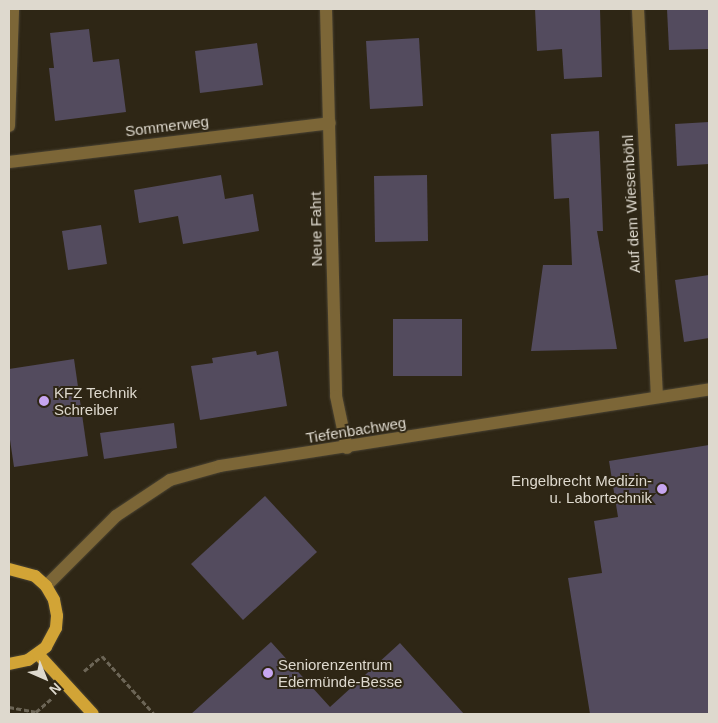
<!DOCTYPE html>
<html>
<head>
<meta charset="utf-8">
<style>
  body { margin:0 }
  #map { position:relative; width:718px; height:723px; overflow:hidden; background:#2e2615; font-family:Arial,sans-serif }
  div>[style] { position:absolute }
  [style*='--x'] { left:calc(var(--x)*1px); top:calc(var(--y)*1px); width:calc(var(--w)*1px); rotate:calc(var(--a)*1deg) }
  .building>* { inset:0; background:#534b5e }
  .path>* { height:3px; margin-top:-1.5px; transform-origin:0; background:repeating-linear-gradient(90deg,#6c6556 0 5px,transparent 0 7.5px) }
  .roads { filter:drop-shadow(0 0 1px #4a4333) drop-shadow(0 0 1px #4a4333) }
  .minor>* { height:12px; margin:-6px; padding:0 6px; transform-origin:6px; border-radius:6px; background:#7c6637 }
  .major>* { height:12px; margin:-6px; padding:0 6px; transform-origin:6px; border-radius:6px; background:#d2a436 }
  .dots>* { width:14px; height:14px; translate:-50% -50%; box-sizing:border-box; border:2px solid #2e2615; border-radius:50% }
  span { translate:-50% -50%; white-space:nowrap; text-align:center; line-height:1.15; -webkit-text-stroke:4px #2e2615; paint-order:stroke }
  .street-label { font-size:15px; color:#ded9ce }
  .poi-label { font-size:15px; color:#ded9ce }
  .left { translate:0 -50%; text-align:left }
  .right { translate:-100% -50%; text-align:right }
  .frame { position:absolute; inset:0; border:10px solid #ded9ce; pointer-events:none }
  .north { position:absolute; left:20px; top:653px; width:50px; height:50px; -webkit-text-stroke:4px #2e2615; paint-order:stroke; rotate:136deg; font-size:14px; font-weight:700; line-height:20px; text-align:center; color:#ded9ce }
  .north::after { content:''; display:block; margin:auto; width:18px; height:22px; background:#ded9ce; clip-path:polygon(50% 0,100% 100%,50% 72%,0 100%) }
</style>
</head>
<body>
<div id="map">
  <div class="building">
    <div style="clip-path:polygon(535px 9px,600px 9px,602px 77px,564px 79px,562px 49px,537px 51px)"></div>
    <div style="clip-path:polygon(667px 9px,709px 9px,709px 49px,669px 50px)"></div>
    <div style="clip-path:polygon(89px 29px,93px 62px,119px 59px,126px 112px,55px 121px,49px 68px,54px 68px,50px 33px)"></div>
    <div style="clip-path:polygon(419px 38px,423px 106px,370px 109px,366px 41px)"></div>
    <div style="clip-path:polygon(257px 43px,263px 85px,200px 93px,195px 51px)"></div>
    <div style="clip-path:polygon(709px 122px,709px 164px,677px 166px,675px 124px)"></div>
    <div style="clip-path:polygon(599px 131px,603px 231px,597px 231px,617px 349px,531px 351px,543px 265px,572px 265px,569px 198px,554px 199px,551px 134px)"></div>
    <div style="clip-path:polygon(221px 175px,225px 199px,253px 194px,259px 231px,183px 244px,178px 216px,139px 223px,134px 190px)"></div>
    <div style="clip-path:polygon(427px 175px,428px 241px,375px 242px,374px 176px)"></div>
    <div style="clip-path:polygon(101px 225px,107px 264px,68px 270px,62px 231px)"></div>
    <div style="clip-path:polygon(709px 275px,709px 338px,684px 342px,675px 280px)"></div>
    <div style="clip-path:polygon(393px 319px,462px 319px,462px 376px,393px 376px)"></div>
    <div style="clip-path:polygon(256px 351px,257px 355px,278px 351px,287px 406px,200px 420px,191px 366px,213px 363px,212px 358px)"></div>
    <div style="clip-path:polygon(74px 359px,88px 456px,14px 467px,9px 433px,9px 369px)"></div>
    <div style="clip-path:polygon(174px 423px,177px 448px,104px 459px,100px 433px)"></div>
    <div style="clip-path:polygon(709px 445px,709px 714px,590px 714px,568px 578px,602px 573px,594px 521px,618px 517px,609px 461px)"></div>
    <div style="clip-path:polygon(265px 496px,317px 552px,243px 620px,191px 564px)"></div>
    <div style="clip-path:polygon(271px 642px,330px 707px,400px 643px,464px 714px,191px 714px)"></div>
  </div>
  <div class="path">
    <div style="--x:84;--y:671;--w:23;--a:-40"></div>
    <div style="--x:102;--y:656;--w:78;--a:48.1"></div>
    <div style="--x:9;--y:707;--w:27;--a:10"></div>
    <div style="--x:36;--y:712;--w:20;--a:-41"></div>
  </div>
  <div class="roads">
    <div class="minor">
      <div style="--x:326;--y:9;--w:387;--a:88.5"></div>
      <div style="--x:336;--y:396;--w:53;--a:78.1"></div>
      <div style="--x:638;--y:9;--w:388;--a:87.2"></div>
      <div style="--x:9;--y:126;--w:117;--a:-88"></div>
      <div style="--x:9;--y:162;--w:323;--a:-6.9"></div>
      <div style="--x:46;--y:586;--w:99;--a:-45"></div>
      <div style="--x:116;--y:516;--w:65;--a:-33.7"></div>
      <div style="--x:170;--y:480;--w:52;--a:-15.6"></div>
      <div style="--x:220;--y:466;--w:495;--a:-8.9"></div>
    </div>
    <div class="major">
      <div style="--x:9;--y:569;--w:27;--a:15"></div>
      <div style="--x:35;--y:576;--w:15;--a:42"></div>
      <div style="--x:46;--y:586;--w:16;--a:60"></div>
      <div style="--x:54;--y:600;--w:16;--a:79"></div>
      <div style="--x:57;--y:616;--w:12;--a:95"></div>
      <div style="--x:56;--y:628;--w:21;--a:118"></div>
      <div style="--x:46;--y:647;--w:22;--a:144"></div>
      <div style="--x:28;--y:660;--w:19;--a:168"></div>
      <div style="--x:38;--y:654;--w:81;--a:47.5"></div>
    </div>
  </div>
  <div class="dots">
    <div style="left:44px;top:401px;background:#c7a6f0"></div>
    <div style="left:662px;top:489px;background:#c7a6f0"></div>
    <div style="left:268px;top:673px;background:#c7a6f0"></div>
  </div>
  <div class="street-label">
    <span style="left:167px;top:126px;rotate:-7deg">Sommerweg</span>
    <span style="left:631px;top:204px;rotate:-93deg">Auf dem Wiesenböhl</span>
    <span style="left:316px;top:229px;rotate:-91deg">Neue Fahrt</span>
    <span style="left:356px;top:430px;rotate:-9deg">Tiefenbachweg</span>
  </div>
  <div class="poi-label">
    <span class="left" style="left:54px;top:401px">KFZ Technik<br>Schreiber</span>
    <span class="right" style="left:652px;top:489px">Engelbrecht Medizin-<br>u. Labortechnik</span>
    <span class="left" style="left:278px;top:673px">Seniorenzentrum<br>Edermünde-Besse</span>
  </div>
  <div class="frame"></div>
  <div class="north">N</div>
</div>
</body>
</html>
